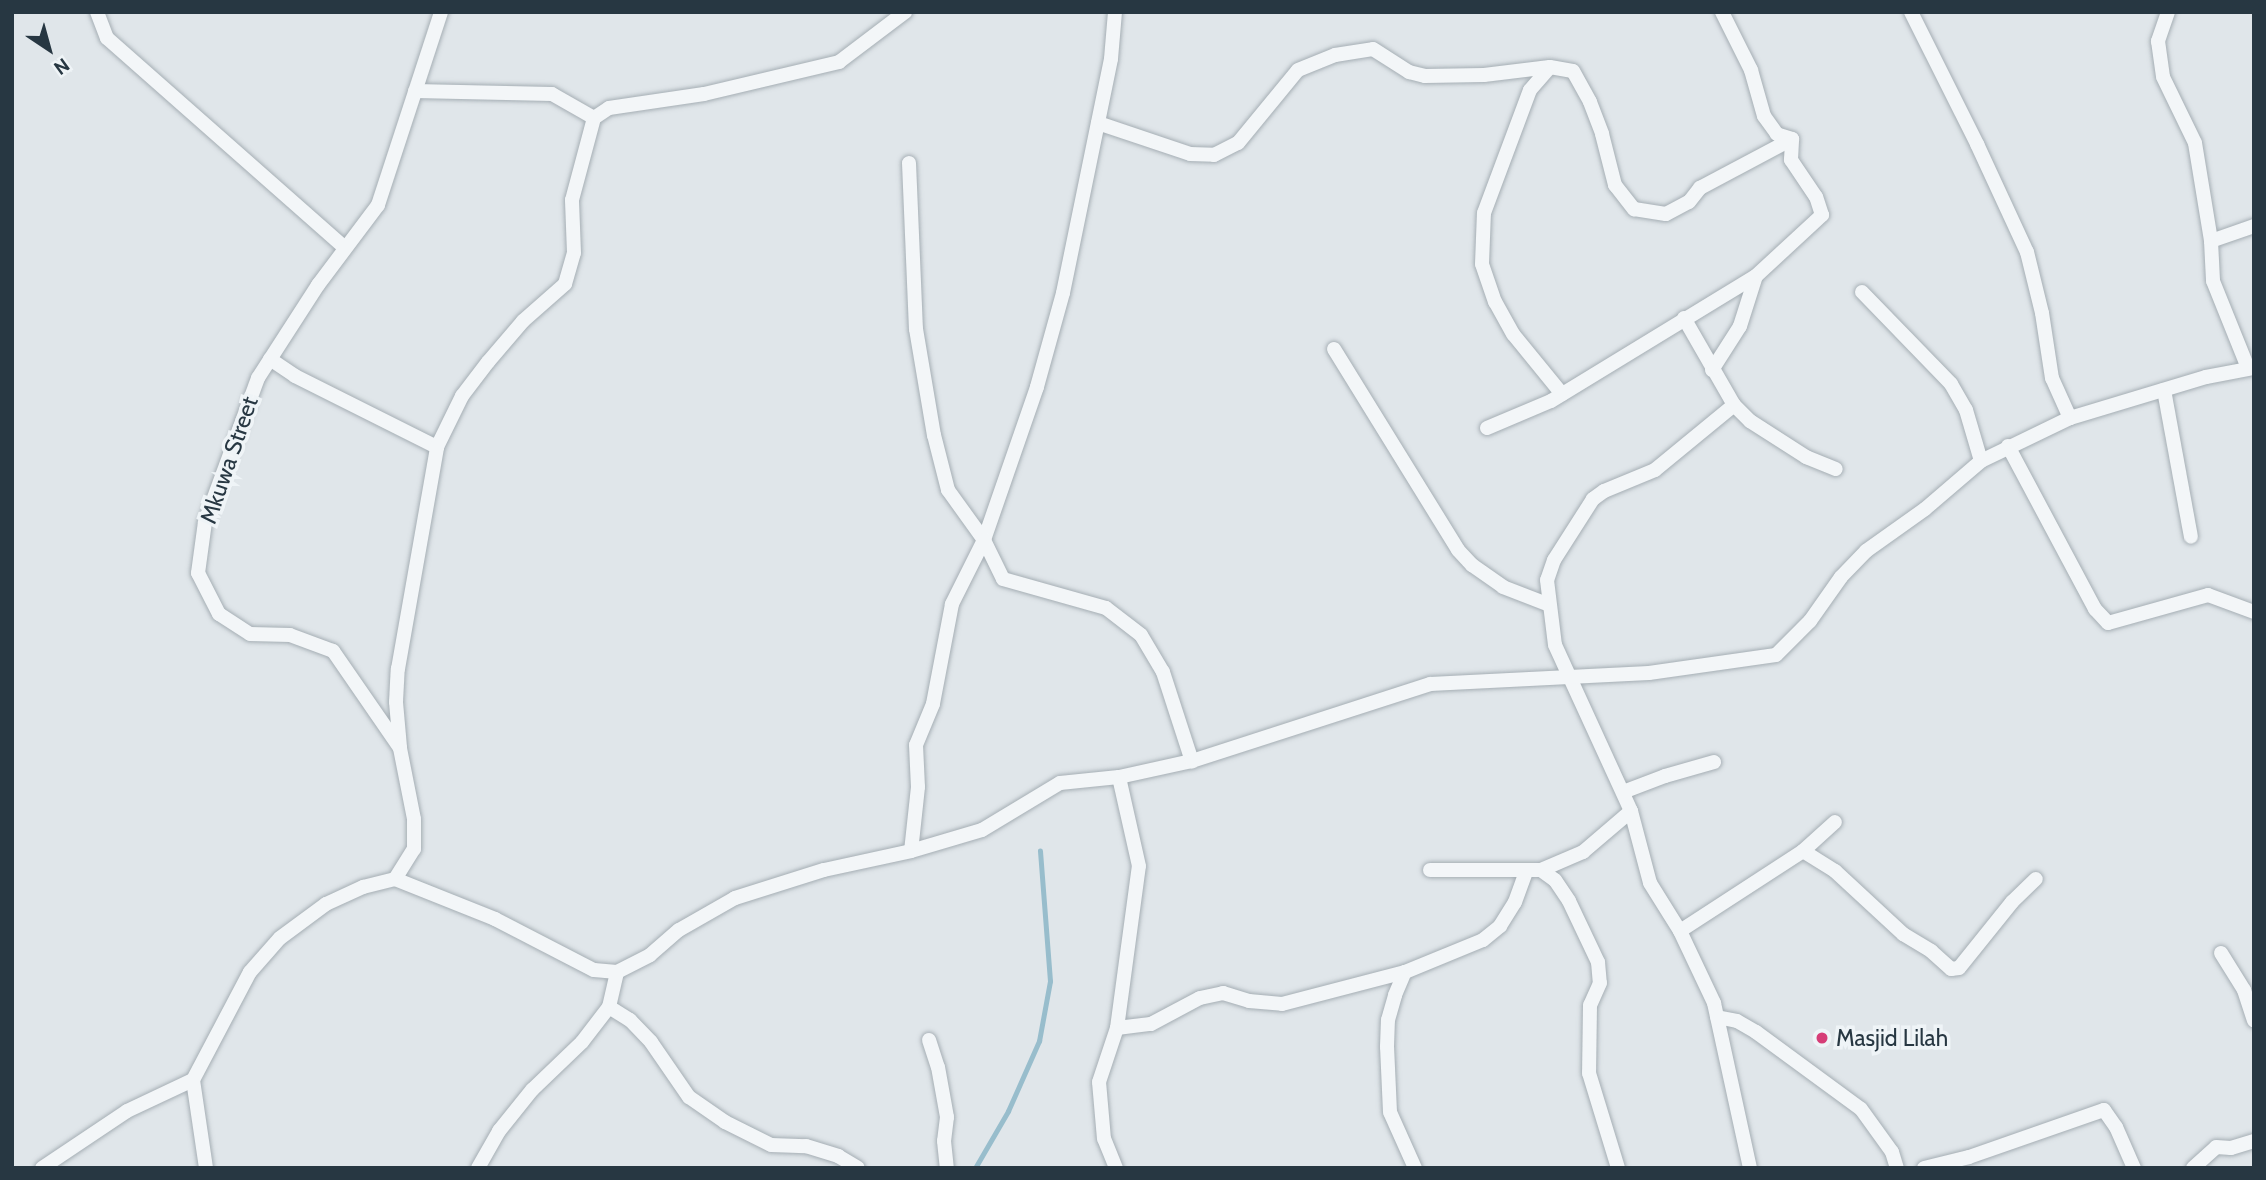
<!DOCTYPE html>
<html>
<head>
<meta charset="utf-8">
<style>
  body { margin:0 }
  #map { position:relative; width:2266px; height:1180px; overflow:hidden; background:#e0e6ea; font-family:Cabin,sans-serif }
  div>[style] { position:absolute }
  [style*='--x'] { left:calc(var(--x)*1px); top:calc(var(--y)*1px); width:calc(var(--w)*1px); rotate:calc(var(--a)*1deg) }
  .stream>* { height:5px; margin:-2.5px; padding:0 2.5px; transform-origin:2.5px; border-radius:2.5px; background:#98bdcc }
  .roads { filter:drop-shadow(0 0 2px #a5aeb4) drop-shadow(0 0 2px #a5aeb4) }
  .street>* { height:14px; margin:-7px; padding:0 7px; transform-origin:7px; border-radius:7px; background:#f3f6f8 }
  .dots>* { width:19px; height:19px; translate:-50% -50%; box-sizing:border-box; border:4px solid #eff4f7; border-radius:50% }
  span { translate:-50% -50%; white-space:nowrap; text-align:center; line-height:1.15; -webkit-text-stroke:7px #eff4f7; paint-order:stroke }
  .street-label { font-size:23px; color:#273742 }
  .poi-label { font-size:23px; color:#273742 }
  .left { translate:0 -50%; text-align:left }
  .frame { position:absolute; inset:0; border:14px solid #273742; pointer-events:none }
  .north { position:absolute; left:14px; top:14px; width:70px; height:70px; -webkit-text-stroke:5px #eff4f7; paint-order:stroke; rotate:144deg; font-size:19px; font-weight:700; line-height:28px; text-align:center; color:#273742 }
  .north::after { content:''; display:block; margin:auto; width:24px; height:32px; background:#273742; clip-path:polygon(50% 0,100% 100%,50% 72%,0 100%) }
</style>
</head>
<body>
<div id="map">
  <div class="stream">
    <div style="--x:975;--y:1168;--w:66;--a:-59.9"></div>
    <div style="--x:1008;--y:1111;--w:77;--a:-66.1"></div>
    <div style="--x:1039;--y:1041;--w:61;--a:-79.6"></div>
    <div style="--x:1050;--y:981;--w:131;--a:-94.4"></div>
  </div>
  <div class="roads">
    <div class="street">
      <div style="--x:97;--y:12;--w:28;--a:69"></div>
      <div style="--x:107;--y:38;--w:317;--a:41.4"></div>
      <div style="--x:1115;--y:12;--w:47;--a:94.9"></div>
      <div style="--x:1111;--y:59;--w:239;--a:101.6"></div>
      <div style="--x:1063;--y:293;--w:98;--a:105.5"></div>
      <div style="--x:1037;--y:387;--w:162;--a:109.1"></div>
      <div style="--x:984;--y:540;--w:43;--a:64"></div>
      <div style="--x:1003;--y:579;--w:107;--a:15.7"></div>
      <div style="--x:1106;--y:608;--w:44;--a:37.6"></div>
      <div style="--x:1141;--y:635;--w:43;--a:59.3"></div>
      <div style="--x:1163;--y:672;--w:94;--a:72"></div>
      <div style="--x:1911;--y:12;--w:148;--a:63.4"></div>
      <div style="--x:1977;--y:144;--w:119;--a:65.2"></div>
      <div style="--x:2027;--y:252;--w:63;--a:76.2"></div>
      <div style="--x:2042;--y:313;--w:66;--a:81.3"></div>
      <div style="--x:2052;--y:378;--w:44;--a:65.8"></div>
      <div style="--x:2168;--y:12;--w:31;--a:109"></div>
      <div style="--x:2158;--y:41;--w:36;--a:82"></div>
      <div style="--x:2163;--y:77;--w:73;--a:64.1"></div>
      <div style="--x:2195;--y:143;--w:99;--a:80.7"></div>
      <div style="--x:2211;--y:241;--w:40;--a:87.1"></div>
      <div style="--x:2213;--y:281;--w:94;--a:68.1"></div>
      <div style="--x:415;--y:91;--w:137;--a:1.3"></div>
      <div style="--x:552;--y:94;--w:48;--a:29.7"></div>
      <div style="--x:1098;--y:123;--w:97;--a:18.6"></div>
      <div style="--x:1190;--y:154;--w:24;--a:2"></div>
      <div style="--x:1214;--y:155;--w:27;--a:-27"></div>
      <div style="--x:1238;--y:143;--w:94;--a:-50.6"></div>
      <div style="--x:1298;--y:70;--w:40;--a:-22"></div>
      <div style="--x:1335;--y:55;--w:38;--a:-9"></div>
      <div style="--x:1373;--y:49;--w:43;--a:32.6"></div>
      <div style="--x:1409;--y:72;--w:16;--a:14"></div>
      <div style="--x:1425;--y:76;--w:59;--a:-1"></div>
      <div style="--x:1484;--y:75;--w:66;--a:-6.9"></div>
      <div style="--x:909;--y:163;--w:166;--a:87.6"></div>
      <div style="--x:916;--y:329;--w:108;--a:80.4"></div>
      <div style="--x:934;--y:435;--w:57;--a:75.7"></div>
      <div style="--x:948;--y:490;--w:62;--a:54.2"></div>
      <div style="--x:984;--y:540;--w:72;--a:116.6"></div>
      <div style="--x:952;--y:604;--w:102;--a:100.8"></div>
      <div style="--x:933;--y:704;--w:44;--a:112.5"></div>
      <div style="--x:916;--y:745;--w:42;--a:87.3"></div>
      <div style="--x:918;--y:787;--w:64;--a:96.2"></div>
      <div style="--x:2211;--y:241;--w:46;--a:-19.2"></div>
      <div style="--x:1862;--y:292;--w:128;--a:45.9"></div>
      <div style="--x:1951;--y:384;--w:30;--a:60"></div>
      <div style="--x:1966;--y:410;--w:53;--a:73.6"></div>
      <div style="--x:1684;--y:318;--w:100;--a:60.1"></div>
      <div style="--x:1734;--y:405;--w:23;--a:45"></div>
      <div style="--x:1750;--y:421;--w:67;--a:32.7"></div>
      <div style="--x:1806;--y:457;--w:32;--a:22"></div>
      <div style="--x:1334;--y:349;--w:236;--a:58.3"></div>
      <div style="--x:1458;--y:550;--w:21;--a:47"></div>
      <div style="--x:1472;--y:565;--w:38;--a:35"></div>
      <div style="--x:1503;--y:587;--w:47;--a:21.1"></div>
      <div style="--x:270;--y:359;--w:30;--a:34"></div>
      <div style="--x:295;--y:376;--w:159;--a:26.6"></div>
      <div style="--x:1712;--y:370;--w:52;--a:-57.5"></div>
      <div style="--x:1740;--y:326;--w:52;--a:-72.3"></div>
      <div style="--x:2164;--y:390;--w:149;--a:79.6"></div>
      <div style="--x:1562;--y:394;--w:77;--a:-129.2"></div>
      <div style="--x:1513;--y:334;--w:37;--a:-119"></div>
      <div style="--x:1495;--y:302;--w:40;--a:-108.9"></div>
      <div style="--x:1482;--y:264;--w:51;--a:-87.8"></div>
      <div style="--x:1484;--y:213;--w:131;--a:-69.5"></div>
      <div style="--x:1530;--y:90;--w:30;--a:-49"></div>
      <div style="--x:1550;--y:67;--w:23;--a:10"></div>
      <div style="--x:1573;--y:71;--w:35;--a:61"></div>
      <div style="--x:1590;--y:102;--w:34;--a:69"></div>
      <div style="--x:1602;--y:134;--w:53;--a:75.7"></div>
      <div style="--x:1615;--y:185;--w:31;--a:52"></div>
      <div style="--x:1634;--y:209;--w:32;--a:9"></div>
      <div style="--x:1666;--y:214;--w:26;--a:-28"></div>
      <div style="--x:1689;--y:202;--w:18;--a:-52"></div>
      <div style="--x:1700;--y:188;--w:104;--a:-28"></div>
      <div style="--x:1734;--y:405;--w:102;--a:140.6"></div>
      <div style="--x:1655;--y:470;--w:55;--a:157.6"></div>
      <div style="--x:1604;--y:491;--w:14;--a:144"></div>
      <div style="--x:1593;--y:499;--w:72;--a:122.6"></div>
      <div style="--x:1554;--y:560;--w:21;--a:109"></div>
      <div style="--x:1547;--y:580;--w:65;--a:83"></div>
      <div style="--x:1555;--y:645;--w:183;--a:65.4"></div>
      <div style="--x:1631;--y:811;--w:74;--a:75.2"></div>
      <div style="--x:1650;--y:883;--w:57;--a:58"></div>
      <div style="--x:1680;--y:931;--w:80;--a:64.7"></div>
      <div style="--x:1714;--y:1003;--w:169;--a:77.7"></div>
      <div style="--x:1487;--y:428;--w:69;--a:-22.9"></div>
      <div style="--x:1551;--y:401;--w:240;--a:-31.4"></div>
      <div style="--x:1756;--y:276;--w:90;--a:-42.7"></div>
      <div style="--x:1822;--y:215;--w:19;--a:-108"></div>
      <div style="--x:1816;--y:197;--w:45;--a:-124"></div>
      <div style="--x:1791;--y:160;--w:21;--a:-87"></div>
      <div style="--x:1792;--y:139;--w:16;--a:-162"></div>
      <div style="--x:1777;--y:134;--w:22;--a:-126"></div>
      <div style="--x:1764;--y:116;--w:48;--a:-105.8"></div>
      <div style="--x:1751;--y:70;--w:65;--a:-116.6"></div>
      <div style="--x:2008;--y:446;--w:185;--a:61.9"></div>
      <div style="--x:2095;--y:609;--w:19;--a:47"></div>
      <div style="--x:2108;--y:623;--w:104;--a:-15.6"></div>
      <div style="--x:2208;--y:595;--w:49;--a:20.3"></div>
      <div style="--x:400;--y:747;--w:45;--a:-95.1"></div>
      <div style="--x:396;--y:702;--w:33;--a:-87"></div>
      <div style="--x:398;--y:669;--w:225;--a:-80"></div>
      <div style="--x:437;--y:447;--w:57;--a:-63.9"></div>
      <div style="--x:462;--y:396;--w:43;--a:-52.6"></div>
      <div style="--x:488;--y:362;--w:54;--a:-49.5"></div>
      <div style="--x:523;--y:321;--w:56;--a:-41.4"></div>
      <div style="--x:565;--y:284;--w:32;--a:-74"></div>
      <div style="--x:574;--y:253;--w:53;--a:-92.2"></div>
      <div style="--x:572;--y:200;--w:85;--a:-75"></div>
      <div style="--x:594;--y:118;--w:18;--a:-34"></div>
      <div style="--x:609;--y:108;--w:96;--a:-8.4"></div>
      <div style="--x:704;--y:94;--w:139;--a:-13.3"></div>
      <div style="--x:839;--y:62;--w:83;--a:-37.1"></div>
      <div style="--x:1623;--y:792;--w:45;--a:-20.9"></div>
      <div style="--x:1665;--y:776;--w:51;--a:-15.9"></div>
      <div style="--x:1803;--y:851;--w:38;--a:32"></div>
      <div style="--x:1835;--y:871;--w:93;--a:42.8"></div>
      <div style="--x:1903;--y:934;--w:33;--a:31"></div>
      <div style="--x:1931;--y:951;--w:27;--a:42"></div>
      <div style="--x:1951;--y:969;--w:8;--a:-7"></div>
      <div style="--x:1959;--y:968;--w:85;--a:-51.2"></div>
      <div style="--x:2012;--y:902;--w:33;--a:-44"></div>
      <div style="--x:1430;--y:870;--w:111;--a:0"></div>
      <div style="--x:1541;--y:870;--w:46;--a:-23.2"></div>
      <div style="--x:1583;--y:852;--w:63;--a:-40.5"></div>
      <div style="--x:1541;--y:870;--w:17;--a:36"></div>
      <div style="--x:1555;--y:880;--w:25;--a:56"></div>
      <div style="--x:1569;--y:901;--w:68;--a:64.6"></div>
      <div style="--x:1598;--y:962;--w:21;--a:85"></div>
      <div style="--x:1600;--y:983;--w:24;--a:114"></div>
      <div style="--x:1590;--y:1005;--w:68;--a:90.8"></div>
      <div style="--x:1589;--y:1073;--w:99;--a:73"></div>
      <div style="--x:395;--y:879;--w:36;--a:-58"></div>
      <div style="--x:414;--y:849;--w:30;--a:-90"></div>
      <div style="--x:414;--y:819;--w:72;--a:-101.2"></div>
      <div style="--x:400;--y:748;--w:118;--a:-124.6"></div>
      <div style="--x:333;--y:651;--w:46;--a:-159.6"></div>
      <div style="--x:290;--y:635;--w:40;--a:-178.6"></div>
      <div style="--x:250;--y:634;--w:37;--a:-147"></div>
      <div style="--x:219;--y:614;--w:46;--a:-117.1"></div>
      <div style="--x:198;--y:573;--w:51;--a:-82.2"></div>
      <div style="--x:205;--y:522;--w:153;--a:-69.8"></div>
      <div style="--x:258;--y:378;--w:111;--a:-57.2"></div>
      <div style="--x:318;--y:285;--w:100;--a:-53.1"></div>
      <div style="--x:378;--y:205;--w:203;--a:-71.9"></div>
      <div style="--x:1680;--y:931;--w:147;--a:-33"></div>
      <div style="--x:1803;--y:851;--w:43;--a:-42.2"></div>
      <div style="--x:2221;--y:953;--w:44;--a:58.1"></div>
      <div style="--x:2244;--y:990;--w:32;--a:72"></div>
      <div style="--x:609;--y:1007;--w:25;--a:32"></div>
      <div style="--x:630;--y:1020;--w:30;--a:46"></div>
      <div style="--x:651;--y:1042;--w:67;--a:55.4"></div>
      <div style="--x:689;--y:1097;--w:44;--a:34.8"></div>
      <div style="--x:725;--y:1122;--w:51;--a:26.6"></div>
      <div style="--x:771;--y:1145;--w:35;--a:2"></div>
      <div style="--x:806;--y:1146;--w:34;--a:17"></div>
      <div style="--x:838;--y:1156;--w:23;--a:31"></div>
      <div style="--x:1717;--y:1017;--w:20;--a:11"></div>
      <div style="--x:1737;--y:1021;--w:22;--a:30"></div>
      <div style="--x:1756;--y:1032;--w:130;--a:36.3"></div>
      <div style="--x:1861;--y:1109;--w:53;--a:54.2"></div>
      <div style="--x:1892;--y:1152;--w:17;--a:73"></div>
      <div style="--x:1117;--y:1028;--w:34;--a:-7"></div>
      <div style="--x:1151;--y:1024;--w:55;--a:-28"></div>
      <div style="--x:1200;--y:998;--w:24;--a:-12"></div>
      <div style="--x:1223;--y:993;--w:27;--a:17"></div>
      <div style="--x:1249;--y:1001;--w:33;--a:5"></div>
      <div style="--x:1282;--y:1004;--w:127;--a:-14.6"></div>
      <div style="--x:929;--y:1040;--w:28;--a:72"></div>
      <div style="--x:938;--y:1067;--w:51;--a:79.8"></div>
      <div style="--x:947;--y:1117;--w:24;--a:97"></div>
      <div style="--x:944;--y:1141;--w:27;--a:84"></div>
      <div style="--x:42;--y:1168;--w:102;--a:-33.8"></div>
      <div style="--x:127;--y:1111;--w:73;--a:-25.2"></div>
      <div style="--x:206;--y:1168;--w:89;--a:-98.4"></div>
      <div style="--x:193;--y:1080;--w:122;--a:-62.2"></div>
      <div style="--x:250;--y:972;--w:45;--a:-48.6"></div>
      <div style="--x:280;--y:938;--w:57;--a:-36.5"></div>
      <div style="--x:326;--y:904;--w:41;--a:-24.7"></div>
      <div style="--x:363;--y:887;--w:33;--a:-14"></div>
      <div style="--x:395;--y:879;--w:108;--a:21.8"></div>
      <div style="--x:495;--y:919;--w:111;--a:27.3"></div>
      <div style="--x:594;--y:970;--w:23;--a:5"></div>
      <div style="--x:617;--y:972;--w:37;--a:-27"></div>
      <div style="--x:650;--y:955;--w:38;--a:-41"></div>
      <div style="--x:679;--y:930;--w:64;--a:-29.7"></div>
      <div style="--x:735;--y:898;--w:93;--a:-17.5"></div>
      <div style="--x:824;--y:870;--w:89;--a:-12.3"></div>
      <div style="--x:911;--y:851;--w:74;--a:-16.5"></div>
      <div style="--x:982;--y:830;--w:91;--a:-31.1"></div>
      <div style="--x:1060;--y:783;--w:59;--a:-5.8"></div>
      <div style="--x:1119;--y:777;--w:75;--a:-12.4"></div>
      <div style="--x:1192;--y:761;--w:250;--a:-17.9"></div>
      <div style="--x:1430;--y:684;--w:219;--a:-2.9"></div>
      <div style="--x:1649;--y:673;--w:128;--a:-8.1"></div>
      <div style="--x:1776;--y:655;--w:48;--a:-45"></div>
      <div style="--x:1810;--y:621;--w:54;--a:-54.8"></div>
      <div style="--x:1841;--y:577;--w:36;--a:-46"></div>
      <div style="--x:1866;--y:551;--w:72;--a:-35.4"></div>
      <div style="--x:1925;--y:509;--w:74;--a:-40.6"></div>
      <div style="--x:1981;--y:461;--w:99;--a:-25.8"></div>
      <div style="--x:2070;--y:418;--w:142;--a:-16.8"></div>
      <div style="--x:2206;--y:377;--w:49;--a:-10.6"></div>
      <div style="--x:478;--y:1168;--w:43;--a:-60.4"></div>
      <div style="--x:499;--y:1131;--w:53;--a:-51.2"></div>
      <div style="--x:532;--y:1090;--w:69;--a:-43.8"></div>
      <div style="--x:582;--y:1042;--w:44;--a:-52.4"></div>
      <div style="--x:609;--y:1007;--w:36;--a:-77"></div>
      <div style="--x:1116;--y:1168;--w:31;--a:-112"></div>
      <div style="--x:1104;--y:1139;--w:57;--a:-95"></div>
      <div style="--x:1099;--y:1082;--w:57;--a:-71.6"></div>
      <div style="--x:1117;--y:1028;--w:163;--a:-82.3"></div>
      <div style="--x:1139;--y:866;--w:91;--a:-102.7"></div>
      <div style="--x:1415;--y:1168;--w:61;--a:-114.1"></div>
      <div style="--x:1390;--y:1112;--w:65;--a:-92.6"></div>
      <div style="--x:1387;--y:1047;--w:27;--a:-88"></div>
      <div style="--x:1388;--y:1020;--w:26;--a:-74"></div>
      <div style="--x:1395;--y:995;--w:25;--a:-67"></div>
      <div style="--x:1405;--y:972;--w:84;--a:-22.3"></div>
      <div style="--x:1483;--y:940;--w:22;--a:-39"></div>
      <div style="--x:1500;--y:926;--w:28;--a:-58"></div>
      <div style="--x:1515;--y:902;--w:33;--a:-70"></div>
      <div style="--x:1924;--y:1168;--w:46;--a:-13.7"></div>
      <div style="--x:1969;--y:1157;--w:143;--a:-19.2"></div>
      <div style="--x:2104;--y:1110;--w:21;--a:55"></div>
      <div style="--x:2116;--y:1127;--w:45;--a:66.3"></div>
      <div style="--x:2193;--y:1168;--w:31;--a:-42"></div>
      <div style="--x:2216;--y:1147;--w:15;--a:4"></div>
      <div style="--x:2231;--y:1148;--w:24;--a:-17"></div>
    </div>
  </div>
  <div class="dots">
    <div style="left:1822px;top:1038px;background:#d63d77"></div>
  </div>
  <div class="street-label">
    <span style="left:229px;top:460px;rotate:-71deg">Mkuwa Street</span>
  </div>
  <div class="poi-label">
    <span class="left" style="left:1836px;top:1038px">Masjid Lilah</span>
  </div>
  <div class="frame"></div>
  <div class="north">N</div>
</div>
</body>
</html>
